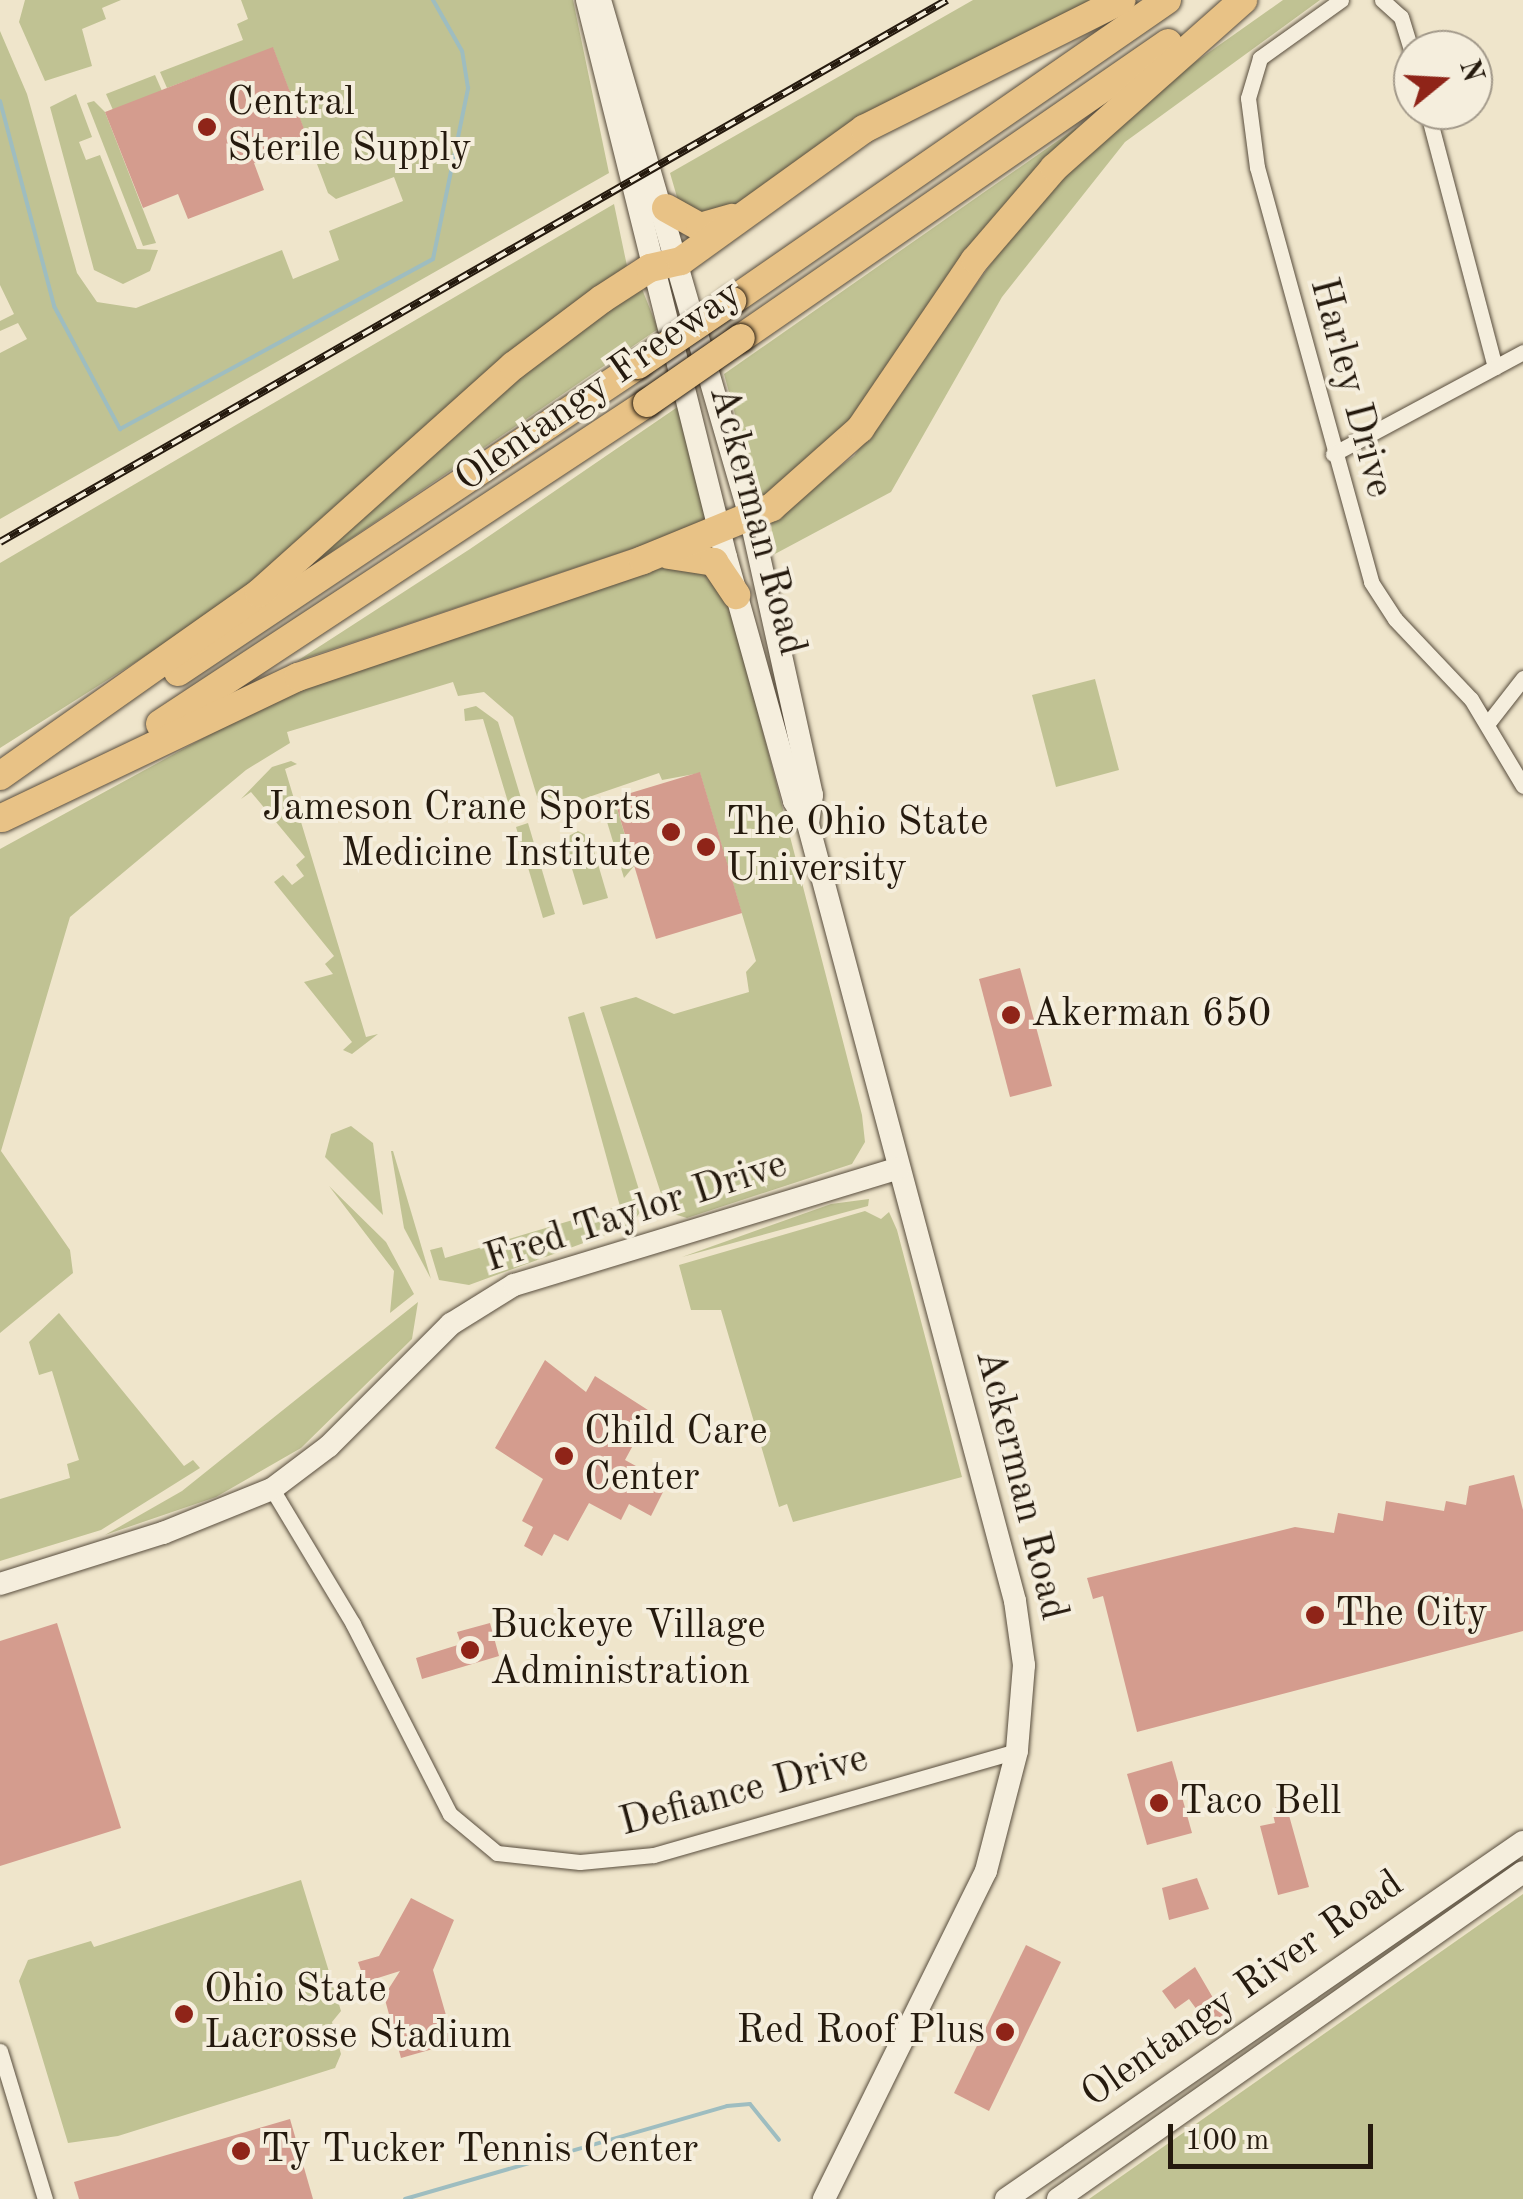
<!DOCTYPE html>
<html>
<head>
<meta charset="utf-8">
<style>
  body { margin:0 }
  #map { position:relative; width:1523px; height:2199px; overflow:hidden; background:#efe5cb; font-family:"Old Standard TT",serif }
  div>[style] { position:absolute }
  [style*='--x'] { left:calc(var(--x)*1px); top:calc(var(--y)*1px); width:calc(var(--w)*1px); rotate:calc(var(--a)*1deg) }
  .green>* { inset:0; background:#c0c293 }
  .stream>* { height:4px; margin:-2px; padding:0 2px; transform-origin:2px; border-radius:2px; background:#9ebdc0 }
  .building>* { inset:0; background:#d49c8e }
  .roads { filter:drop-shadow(0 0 2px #584d3d) drop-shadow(0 0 2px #584d3d) }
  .street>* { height:15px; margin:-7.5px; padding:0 7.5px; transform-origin:7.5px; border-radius:7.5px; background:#f5eedd }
  .secondary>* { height:22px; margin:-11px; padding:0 11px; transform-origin:11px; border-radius:11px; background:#f5eedd }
  .highway>* { height:28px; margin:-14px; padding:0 14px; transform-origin:14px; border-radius:14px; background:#e8c286 }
  .rail>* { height:8px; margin-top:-4px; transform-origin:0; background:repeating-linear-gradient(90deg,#f5eedd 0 11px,#251a0e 0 22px); box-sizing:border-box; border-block:2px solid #251a0e }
  .bridges { filter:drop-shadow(0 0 2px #251a0e) drop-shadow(0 0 2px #251a0e) }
  .highway-bridge>* { height:28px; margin:-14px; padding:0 14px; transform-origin:14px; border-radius:14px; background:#e8c286 }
  .dots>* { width:28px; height:28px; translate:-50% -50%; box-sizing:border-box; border:5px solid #f5eedd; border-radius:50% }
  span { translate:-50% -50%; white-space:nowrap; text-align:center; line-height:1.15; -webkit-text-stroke:8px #f5eedd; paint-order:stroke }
  .poi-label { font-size:40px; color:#251a0e }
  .left { translate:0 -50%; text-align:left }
  .right { translate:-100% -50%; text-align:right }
  .street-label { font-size:40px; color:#251a0e }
  .north { position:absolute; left:1393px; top:30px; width:100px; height:100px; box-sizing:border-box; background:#f5eedd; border:2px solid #a2998a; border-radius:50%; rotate:72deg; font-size:28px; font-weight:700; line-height:40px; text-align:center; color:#251a0e }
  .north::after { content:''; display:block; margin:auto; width:35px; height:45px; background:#8f2418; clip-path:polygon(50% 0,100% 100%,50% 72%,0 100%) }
  .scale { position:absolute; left:1168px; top:2124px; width:205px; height:45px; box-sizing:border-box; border:5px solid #251a0e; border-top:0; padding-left:12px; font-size:30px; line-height:35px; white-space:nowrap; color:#251a0e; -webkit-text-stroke:8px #f5eedd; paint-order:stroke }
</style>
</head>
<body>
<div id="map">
  <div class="green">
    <div style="clip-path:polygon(25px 0,121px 0,102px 8px,106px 19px,82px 29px,92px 66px,45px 81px,19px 22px)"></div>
    <div style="clip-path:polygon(241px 0,573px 0,609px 173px,0 519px,0 353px,27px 339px,18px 323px,0 331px,0 321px,14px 314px,0 285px,0 31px,27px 94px,77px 273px,97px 302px,136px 308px,282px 250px,293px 279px,339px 260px,329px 231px,403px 201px,394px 177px,336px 199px,328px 193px,273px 48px,167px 88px,160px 72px,243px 40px,237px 24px,248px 19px)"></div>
    <div style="clip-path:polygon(973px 0,1099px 0,870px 111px,714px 220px,679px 204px,670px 173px)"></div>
    <div style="clip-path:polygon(1283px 0,1320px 0,1125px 142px,1002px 297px,891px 492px,773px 555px,771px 517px,854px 456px,1040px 195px,1174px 77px)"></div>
    <div style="clip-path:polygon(155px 75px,162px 91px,113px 110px,106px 94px)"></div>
    <div style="clip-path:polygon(76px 94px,92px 137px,79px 142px,86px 160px,100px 155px,137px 249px,158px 250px,150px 271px,123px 284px,94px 270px,50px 107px)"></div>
    <div style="clip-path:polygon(94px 101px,105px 112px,156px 243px,143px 246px,87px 103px)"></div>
    <div style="clip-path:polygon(1076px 128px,1079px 134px,862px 411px,779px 491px,758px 498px,724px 374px)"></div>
    <div style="clip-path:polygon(614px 204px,627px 266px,551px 320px,319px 531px,210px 615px,0 748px,0 563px)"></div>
    <div style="clip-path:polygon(642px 289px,658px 329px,302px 572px,427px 453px,577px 330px)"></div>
    <div style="clip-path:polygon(679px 406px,709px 523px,297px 661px,470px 549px)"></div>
    <div style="clip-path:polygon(676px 559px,709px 565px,733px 616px,862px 1115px,865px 1142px,852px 1164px,687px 1218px,667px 1212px,600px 1007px,636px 997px,674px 1014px,749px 992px,746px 972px,756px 961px,700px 773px,662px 780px,659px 773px,542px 813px,513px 717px,484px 692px,458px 696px,453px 682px,287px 732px,290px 743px,246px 770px,70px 917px,1px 1151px,70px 1250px,73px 1273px,0 1333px,0 849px,273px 700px)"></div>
    <div style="clip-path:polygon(1095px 679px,1119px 770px,1056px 787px,1032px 695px)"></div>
    <div style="clip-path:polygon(476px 706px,498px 722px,527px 818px,514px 822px,483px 719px,465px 721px,464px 709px)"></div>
    <div style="clip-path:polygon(291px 761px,297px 764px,285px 769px,366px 1037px,378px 1034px,352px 1054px,343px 1050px,352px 1042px,304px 982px,333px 974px,325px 964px,334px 956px,274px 882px,283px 875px,292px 885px,304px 876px,296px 865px,305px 857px,251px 792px,241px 799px,272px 767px)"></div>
    <div style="clip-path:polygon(614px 798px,634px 866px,624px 878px,601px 802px)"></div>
    <div style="clip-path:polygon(528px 823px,555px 914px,543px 918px,516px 827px)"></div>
    <div style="clip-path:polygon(578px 831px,590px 837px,608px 898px,583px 905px,563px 839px)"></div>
    <div style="clip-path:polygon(584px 1012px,644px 1206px,627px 1232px,568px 1017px)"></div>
    <div style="clip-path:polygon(351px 1126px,373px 1143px,383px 1215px,325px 1157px,331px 1134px)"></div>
    <div style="clip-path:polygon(391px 1151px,393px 1151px,431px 1279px,404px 1228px)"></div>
    <div style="clip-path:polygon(329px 1186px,386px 1242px,414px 1294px,390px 1313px,394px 1271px)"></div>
    <div style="clip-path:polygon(869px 1199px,868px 1206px,682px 1257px,831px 1204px)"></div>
    <div style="clip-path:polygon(613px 1208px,619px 1230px,469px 1285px,439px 1280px,430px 1250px,442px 1247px,445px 1258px)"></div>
    <div style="clip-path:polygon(865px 1211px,881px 1219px,889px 1212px,897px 1230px,962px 1477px,793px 1522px,787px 1504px,779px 1507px,721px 1310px,691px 1310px,679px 1265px)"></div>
    <div style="clip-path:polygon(418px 1302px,412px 1339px,301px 1448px,216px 1497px,105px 1535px,182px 1491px)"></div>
    <div style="clip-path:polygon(59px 1313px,184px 1466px,193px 1460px,200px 1468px,101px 1530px,0 1561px,0 1499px,70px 1478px,67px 1464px,79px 1460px,52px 1371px,39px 1375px,29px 1342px)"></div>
    <div style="clip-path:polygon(301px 1880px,341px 2011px,332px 2022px,341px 2054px,335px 2068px,118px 2136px,68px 2143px,19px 1981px,28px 1960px,91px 1941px,94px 1947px)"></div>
    <div style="clip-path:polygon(1523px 1894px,1523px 2199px,1089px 2199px)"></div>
  </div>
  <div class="stream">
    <div style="--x:0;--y:101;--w:212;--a:75.2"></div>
    <div style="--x:54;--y:306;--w:140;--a:61.8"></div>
    <div style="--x:120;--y:429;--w:356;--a:-28.5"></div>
    <div style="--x:433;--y:259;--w:175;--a:-78.4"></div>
    <div style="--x:468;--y:88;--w:37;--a:-99"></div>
    <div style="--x:462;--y:51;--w:59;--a:-119.6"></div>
    <div style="--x:405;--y:2199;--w:335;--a:-16.1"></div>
    <div style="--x:727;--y:2106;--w:23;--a:-5"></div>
    <div style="--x:750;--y:2104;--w:46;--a:51.1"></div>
  </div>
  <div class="building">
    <div style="clip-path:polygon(273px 47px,309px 142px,254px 163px,264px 190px,188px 219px,178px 194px,143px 208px,105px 112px)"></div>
    <div style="clip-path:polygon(700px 772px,742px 913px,656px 939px,614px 798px)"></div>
    <div style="clip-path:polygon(1020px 968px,1052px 1086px,1010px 1097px,979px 979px)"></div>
    <div style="clip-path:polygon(545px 1360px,586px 1392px,595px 1376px,651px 1412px,625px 1460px,656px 1477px,651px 1486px,663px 1492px,651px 1516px,629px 1504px,621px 1520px,589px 1503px,568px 1541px,554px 1534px,542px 1556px,524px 1546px,533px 1527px,522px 1521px,543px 1479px,495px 1448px)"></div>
    <div style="clip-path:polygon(1514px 1475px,1523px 1510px,1523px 1631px,1137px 1732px,1103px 1596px,1093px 1599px,1087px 1578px,1295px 1527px,1334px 1533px,1338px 1513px,1383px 1521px,1386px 1501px,1444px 1511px,1446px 1501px,1466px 1505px,1469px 1486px)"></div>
    <div style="clip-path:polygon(57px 1623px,121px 1828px,0 1866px,0 1641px)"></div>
    <div style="clip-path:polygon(490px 1623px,499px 1656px,422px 1679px,416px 1658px,461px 1644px,457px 1632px)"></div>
    <div style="clip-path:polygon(1172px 1761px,1192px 1833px,1147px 1845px,1127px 1774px)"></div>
    <div style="clip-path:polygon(1285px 1801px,1309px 1887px,1278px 1895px,1260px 1826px,1275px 1823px,1272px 1810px)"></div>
    <div style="clip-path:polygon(1197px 1878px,1209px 1909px,1169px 1920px,1162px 1888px)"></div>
    <div style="clip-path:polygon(411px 1898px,454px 1920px,433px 1970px,454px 2043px,401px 2058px,384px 1996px,400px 1971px,365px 1982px,358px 1962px,379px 1956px)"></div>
    <div style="clip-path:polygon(1026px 1945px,1061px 1962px,989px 2111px,954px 2093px)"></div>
    <div style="clip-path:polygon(1195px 1967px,1223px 2015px,1208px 2025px,1189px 1999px,1175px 2009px,1162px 1991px)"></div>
    <div style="clip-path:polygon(290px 2119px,313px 2199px,79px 2199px,74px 2182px)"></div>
  </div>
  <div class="roads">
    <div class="street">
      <div style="--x:1341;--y:0;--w:100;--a:144.4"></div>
      <div style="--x:1260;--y:58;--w:42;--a:106.7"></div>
      <div style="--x:1248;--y:98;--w:70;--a:82.6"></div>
      <div style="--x:1257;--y:167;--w:430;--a:74.6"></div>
      <div style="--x:1371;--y:582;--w:44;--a:57"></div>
      <div style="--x:1395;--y:619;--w:110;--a:46.5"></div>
      <div style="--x:1471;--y:699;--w:101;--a:59.1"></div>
      <div style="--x:1382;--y:0;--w:25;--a:42"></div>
      <div style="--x:1401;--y:17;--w:41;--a:72.9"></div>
      <div style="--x:1427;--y:110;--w:266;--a:75.2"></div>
      <div style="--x:1333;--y:454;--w:216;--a:-28.2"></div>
      <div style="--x:1488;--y:723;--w:57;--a:-52.1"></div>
      <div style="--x:272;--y:1489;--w:157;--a:59"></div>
      <div style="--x:353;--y:1624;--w:213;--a:63"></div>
      <div style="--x:450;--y:1814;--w:61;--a:39.7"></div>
      <div style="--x:497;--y:1853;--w:83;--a:6.2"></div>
      <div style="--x:580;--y:1862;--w:74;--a:-5.4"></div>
      <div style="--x:654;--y:1855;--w:378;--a:-16"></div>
      <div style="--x:0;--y:2051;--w:155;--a:73.1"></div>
    </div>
    <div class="secondary">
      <div style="--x:587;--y:0;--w:574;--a:75.99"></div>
      <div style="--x:726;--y:557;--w:253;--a:74.4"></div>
      <div style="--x:794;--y:801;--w:27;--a:59"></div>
      <div style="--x:808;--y:824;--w:804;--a:75.08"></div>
      <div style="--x:1015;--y:1601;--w:65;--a:82"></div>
      <div style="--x:1024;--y:1665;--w:86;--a:94.7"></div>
      <div style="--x:1017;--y:1751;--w:124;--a:104.5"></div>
      <div style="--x:986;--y:1871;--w:366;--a:116.3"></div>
      <div style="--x:600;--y:0;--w:541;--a:73.81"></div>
      <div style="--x:751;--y:520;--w:282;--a:77.5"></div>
      <div style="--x:812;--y:795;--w:29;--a:98"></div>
      <div style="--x:0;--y:1584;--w:171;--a:-17.4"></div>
      <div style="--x:163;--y:1533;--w:118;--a:-22"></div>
      <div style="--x:272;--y:1489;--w:71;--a:-37"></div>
      <div style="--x:329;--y:1446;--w:173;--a:-45"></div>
      <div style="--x:451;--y:1324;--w:74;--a:-31.8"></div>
      <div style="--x:514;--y:1285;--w:402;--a:-16.9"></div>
      <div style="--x:1006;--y:2199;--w:628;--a:-34.63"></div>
      <div style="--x:1058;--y:2199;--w:568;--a:-35.12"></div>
    </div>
    <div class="highway">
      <div style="--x:666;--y:208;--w:39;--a:29"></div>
      <div style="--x:700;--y:227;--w:33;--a:-16"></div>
      <div style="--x:732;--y:301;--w:529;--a:-34.68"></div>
      <div style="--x:741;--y:338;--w:519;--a:-34.64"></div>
      <div style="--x:669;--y:555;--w:46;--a:8.8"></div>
      <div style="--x:714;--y:562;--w:40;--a:56"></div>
      <div style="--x:178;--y:672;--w:553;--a:-33.72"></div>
      <div style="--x:160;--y:724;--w:583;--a:-33.39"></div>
      <div style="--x:0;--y:776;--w:317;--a:-35.2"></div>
      <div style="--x:259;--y:593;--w:341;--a:-41.8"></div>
      <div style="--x:513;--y:366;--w:111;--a:-37"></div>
      <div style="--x:602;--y:299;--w:57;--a:-32.9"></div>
      <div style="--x:650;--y:268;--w:32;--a:-13"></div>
      <div style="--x:681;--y:261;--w:226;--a:-35.8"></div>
      <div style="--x:864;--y:129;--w:288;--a:-26.6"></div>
      <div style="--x:2;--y:818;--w:328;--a:-25.5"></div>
      <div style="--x:298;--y:677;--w:364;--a:-18.7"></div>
      <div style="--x:643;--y:560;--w:139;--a:-22.3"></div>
      <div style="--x:772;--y:507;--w:118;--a:-41.6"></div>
      <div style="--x:860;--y:429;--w:204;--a:-55.8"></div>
      <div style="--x:975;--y:260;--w:121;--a:-49.3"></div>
      <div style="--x:1054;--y:168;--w:253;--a:-41.6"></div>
    </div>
  </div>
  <div class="rail">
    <div style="--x:0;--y:542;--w:1091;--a:-29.78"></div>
  </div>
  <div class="bridges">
    <div class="highway-bridge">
      <div style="--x:638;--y:365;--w:114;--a:-34.2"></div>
      <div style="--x:647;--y:403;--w:114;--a:-34.7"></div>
    </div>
  </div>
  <div class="dots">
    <div style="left:207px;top:127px;background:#8f2418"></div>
    <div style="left:671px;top:832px;background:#8f2418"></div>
    <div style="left:706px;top:847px;background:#8f2418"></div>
    <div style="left:1011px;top:1015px;background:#8f2418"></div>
    <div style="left:564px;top:1456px;background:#8f2418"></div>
    <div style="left:1315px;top:1615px;background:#8f2418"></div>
    <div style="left:470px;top:1650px;background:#8f2418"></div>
    <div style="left:1159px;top:1803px;background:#8f2418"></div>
    <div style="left:184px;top:2014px;background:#8f2418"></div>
    <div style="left:1005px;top:2032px;background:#8f2418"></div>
    <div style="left:241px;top:2151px;background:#8f2418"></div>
  </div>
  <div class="poi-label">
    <span class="left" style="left:227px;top:127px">Central<br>Sterile Supply</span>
    <span class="right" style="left:651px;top:832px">Jameson Crane Sports<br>Medicine Institute</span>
    <span class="left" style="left:726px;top:847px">The Ohio State<br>University</span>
    <span class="left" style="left:1031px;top:1015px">Akerman 650</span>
    <span class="left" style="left:584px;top:1456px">Child Care<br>Center</span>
    <span class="left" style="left:1335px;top:1615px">The City</span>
    <span class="left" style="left:490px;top:1650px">Buckeye Village<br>Administration</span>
    <span class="left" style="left:1179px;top:1803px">Taco Bell</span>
    <span class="left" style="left:204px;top:2014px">Ohio State<br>Lacrosse Stadium</span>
    <span class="right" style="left:985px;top:2032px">Red Roof Plus</span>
    <span class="left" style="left:261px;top:2151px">Ty Tucker Tennis Center</span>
  </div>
  <div class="street-label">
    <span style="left:599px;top:387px;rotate:-35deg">Olentangy Freeway</span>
    <span style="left:1350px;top:388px;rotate:75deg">Harley Drive</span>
    <span style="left:756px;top:521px;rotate:75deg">Ackerman Road</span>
    <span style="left:636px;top:1213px;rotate:-18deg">Fred Taylor Drive</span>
    <span style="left:1020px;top:1485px;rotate:76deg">Ackerman Road</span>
    <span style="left:744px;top:1792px;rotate:-15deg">Defiance Drive</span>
    <span style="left:1243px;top:1990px;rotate:-35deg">Olentangy River Road</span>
  </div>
  <div class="north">N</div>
  <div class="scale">100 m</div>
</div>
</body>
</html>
